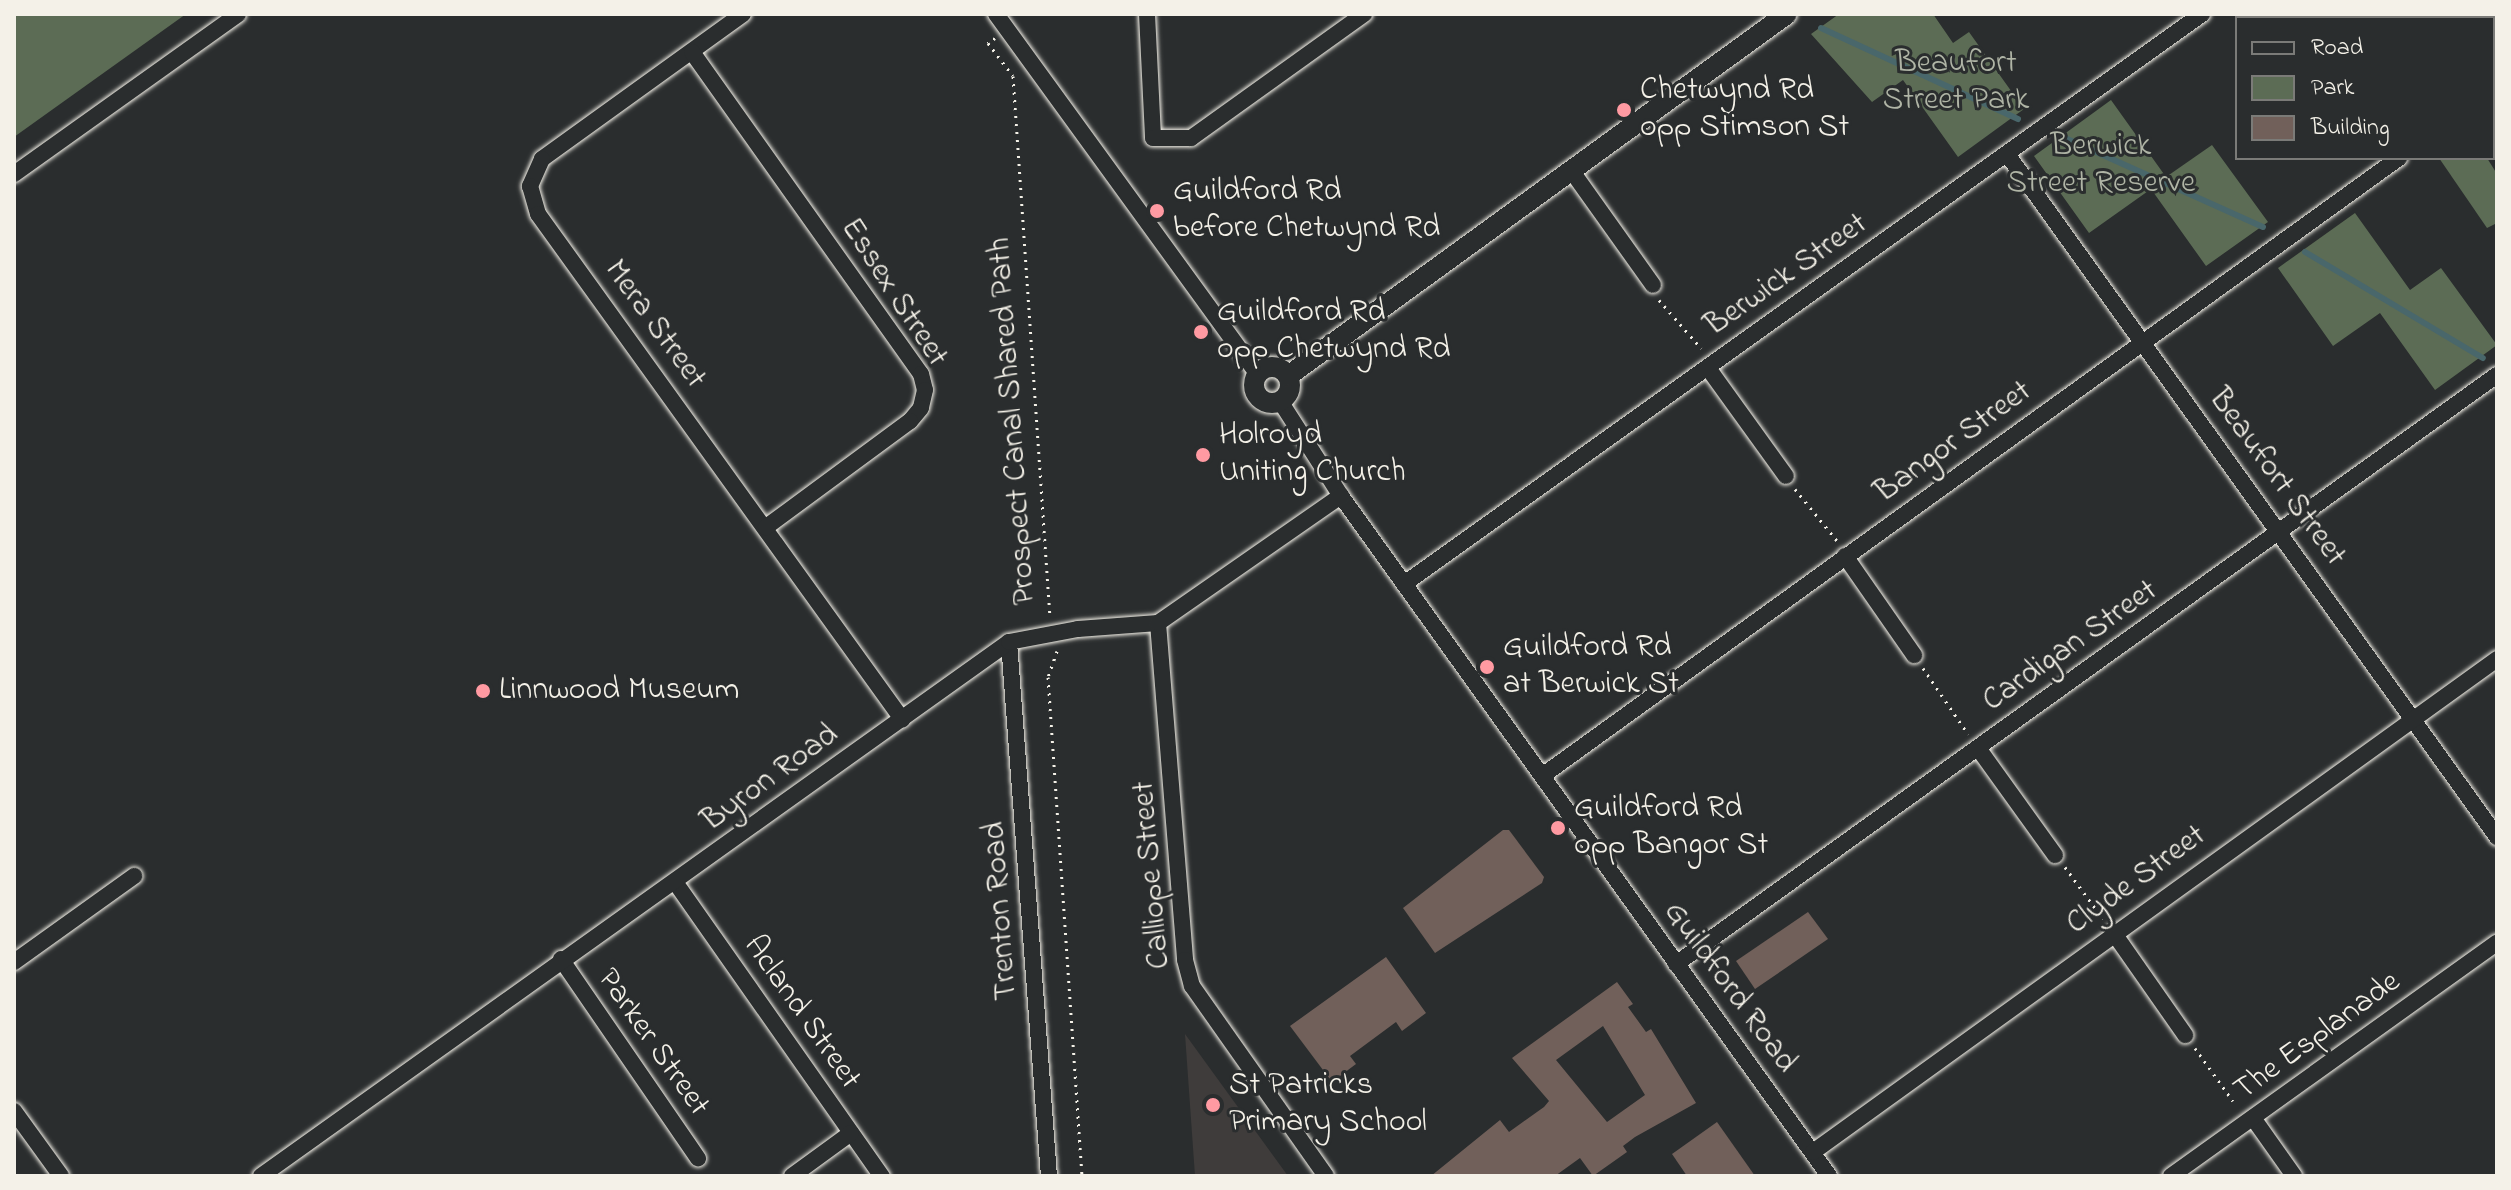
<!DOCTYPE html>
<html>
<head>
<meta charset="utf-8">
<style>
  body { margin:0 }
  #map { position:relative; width:2511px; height:1190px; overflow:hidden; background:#2a2d2e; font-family:"Indie Flower",sans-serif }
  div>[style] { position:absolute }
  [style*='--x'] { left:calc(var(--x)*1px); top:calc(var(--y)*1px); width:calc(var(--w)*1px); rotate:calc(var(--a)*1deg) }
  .built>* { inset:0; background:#3f3c3b }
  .green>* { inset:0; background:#5c6c55 }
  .stream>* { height:6px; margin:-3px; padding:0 3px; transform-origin:3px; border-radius:3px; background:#49676b }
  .building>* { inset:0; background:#71605a }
  .path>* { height:3px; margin-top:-1.5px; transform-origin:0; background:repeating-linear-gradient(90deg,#f4f1e8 0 2px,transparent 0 8px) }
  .roads { filter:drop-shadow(0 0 2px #f4f1e8) drop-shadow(0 0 2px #f4f1e8) }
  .service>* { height:8px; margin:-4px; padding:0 4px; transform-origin:4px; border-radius:4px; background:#2a2d2e }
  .minor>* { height:16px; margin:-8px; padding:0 8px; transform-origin:8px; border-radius:8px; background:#2a2d2e }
  .tertiary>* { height:20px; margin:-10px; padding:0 10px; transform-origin:10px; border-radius:10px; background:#2a2d2e }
  .tertiary>.ring { margin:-10px; padding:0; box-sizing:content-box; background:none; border:20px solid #2a2d2e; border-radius:50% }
  .dots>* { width:22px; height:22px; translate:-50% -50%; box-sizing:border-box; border:4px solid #2a2d2e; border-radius:50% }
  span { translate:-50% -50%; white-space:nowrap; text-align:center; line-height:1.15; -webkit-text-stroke:6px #2a2d2e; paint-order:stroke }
  .park-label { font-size:32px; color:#b0b5a6 }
  .poi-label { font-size:32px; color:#f4f1e8 }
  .left { translate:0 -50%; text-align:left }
  .street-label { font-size:32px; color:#f4f1e8 }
  .frame { position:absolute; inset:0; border:16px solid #f4f1e8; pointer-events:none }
  .legend { position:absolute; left:2235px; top:16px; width:260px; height:144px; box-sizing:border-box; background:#2a2d2e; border:2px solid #7b7b78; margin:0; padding:10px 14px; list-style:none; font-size:24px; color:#f4f1e8 }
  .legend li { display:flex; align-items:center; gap:16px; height:40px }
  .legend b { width:40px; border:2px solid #7b7b78 }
</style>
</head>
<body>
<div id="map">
  <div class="built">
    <div style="clip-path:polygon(1185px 1034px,1288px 1176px,1195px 1176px)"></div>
  </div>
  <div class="green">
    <div style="clip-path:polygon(14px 14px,186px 14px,14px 137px)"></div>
    <div style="clip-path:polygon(1839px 14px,1933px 14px,1953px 43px,1969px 32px,2024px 109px,1958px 157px,1903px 80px,1872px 102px,1811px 34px)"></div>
    <div style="clip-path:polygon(2111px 100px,2166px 177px,2212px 145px,2268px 222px,2206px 266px,2151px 189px,2089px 233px,2034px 156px)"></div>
    <div style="clip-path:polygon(2439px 158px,2487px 158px,2497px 174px,2497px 223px,2487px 228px)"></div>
    <div style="clip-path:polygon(2355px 213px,2410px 290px,2441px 268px,2497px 345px,2435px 390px,2380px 313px,2333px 346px,2278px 268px)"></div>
  </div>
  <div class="stream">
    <div style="--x:1821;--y:28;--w:217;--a:24.8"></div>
    <div style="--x:2065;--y:138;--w:217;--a:24.2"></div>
    <div style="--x:2305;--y:252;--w:207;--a:30.8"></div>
  </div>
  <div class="building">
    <div style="clip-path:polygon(1503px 830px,1509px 830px,1544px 877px,1542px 883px,1435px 953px,1403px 908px)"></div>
    <div style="clip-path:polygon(1808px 912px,1828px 939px,1755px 989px,1736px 961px)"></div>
    <div style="clip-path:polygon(1386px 957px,1426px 1013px,1402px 1031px,1396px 1022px,1350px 1056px,1356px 1064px,1332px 1082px,1290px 1026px)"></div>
    <div style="clip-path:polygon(evenodd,1617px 982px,1633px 1004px,1628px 1007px,1646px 1032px,1651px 1029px,1696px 1103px,1635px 1137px,1623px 1146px,1627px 1152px,1593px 1176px,1580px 1158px,1555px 1176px,1431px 1176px,1500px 1120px,1509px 1132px,1544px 1107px,1549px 1101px,1512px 1058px,1617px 982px,1603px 1026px,1645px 1095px,1607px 1122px,1556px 1060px,1603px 1026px)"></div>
    <div style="clip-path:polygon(1717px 1122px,1755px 1176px,1687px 1176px,1672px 1154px)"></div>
  </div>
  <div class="path">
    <div style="--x:995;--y:38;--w:9;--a:144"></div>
    <div style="--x:988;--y:43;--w:41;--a:52.9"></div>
    <div style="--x:1013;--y:76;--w:542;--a:86.09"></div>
    <div style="--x:1659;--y:300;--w:64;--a:48.8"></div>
    <div style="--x:1795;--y:489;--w:68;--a:50.9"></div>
    <div style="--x:1057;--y:651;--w:28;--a:109"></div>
    <div style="--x:1048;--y:677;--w:500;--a:86.1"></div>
    <div style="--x:1923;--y:668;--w:80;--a:55.7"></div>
    <div style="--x:2065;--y:867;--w:64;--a:53.8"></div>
    <div style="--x:2195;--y:1048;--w:65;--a:54.4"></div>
  </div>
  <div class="roads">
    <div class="service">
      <div style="--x:2369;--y:16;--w:2;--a:63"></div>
    </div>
    <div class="minor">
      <div style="--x:743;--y:14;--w:248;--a:144.2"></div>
      <div style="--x:542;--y:159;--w:30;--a:114"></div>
      <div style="--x:530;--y:186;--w:29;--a:74"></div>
      <div style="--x:538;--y:214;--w:623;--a:54.22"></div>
      <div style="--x:996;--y:14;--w:445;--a:54"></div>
      <div style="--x:1147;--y:14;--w:124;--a:87.2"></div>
      <div style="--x:1153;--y:138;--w:38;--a:0"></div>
      <div style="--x:1191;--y:138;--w:213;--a:-35.6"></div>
      <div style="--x:692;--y:52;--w:395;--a:54.6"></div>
      <div style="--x:921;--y:374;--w:16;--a:76"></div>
      <div style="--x:925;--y:390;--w:18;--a:103"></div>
      <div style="--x:921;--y:408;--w:17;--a:130"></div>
      <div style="--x:910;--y:421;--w:179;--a:143.6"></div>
      <div style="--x:2493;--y:91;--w:5;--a:-37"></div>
      <div style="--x:2007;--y:154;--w:841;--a:54.34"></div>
      <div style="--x:1571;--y:170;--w:141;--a:54.5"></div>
      <div style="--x:14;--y:174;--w:275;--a:-35.5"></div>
      <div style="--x:1708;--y:368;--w:133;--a:54.2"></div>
      <div style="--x:1280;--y:401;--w:113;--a:57.3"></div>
      <div style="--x:1341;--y:496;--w:837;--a:54.33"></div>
      <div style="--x:1845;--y:556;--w:121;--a:55.1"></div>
      <div style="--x:1404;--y:584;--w:981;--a:-35.54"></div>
      <div style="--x:1158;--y:623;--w:338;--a:85.4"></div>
      <div style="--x:1185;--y:960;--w:27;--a:75"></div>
      <div style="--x:1192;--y:986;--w:232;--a:54.8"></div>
      <div style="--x:1009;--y:642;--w:535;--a:85.72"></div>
      <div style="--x:1978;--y:748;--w:132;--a:54.3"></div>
      <div style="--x:1542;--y:776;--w:1057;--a:-35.8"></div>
      <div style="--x:675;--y:882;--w:360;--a:54.9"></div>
      <div style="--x:2113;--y:932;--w:126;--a:55"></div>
      <div style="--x:561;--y:959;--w:242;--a:55.5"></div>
      <div style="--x:14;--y:962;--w:148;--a:-35.6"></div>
      <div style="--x:1676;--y:964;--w:1010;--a:-35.66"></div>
      <div style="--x:14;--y:1111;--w:80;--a:54.1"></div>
      <div style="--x:2253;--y:1118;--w:71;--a:54.7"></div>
      <div style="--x:1813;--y:1152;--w:843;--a:-35.78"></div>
      <div style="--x:261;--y:1176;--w:919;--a:-35.52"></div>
      <div style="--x:1009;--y:642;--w:70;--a:-10.7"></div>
      <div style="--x:1078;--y:629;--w:80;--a:-4.3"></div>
      <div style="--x:1158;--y:623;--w:223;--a:-34.8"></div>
      <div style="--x:792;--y:1176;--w:73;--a:-36.1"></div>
      <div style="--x:2171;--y:1176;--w:401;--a:-35.6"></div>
    </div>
    <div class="tertiary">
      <div class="ring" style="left:1254px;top:367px;width:16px;height:16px"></div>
      <div style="--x:1288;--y:376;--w:616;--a:-35.96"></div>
    </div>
  </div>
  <div class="dots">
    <div style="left:1624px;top:110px;background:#ff9aa2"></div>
    <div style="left:1157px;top:211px;background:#ff9aa2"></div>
    <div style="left:1201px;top:332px;background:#ff9aa2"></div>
    <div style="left:1203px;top:455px;background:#ff9aa2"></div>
    <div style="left:1487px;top:667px;background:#ff9aa2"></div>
    <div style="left:483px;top:691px;background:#ff9aa2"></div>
    <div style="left:1558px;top:828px;background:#ff9aa2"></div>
    <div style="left:1213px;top:1105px;background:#ff9aa2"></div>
  </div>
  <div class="park-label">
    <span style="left:1956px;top:83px">Beaufort<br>Street Park</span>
    <span style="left:2101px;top:166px">Berwick<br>Street Reserve</span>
  </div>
  <div class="poi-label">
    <span class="left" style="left:1640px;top:110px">Chetwynd Rd<br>opp Stimson St</span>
    <span class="left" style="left:1173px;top:211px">Guildford Rd<br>before Chetwynd Rd</span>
    <span class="left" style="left:1217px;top:332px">Guildford Rd<br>opp Chetwynd Rd</span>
    <span class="left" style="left:1219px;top:455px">Holroyd<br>Uniting Church</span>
    <span class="left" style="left:1503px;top:667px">Guildford Rd<br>at Berwick St</span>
    <span class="left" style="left:499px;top:691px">Linnwood Museum</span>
    <span class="left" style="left:1574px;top:828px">Guildford Rd<br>opp Bangor St</span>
    <span class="left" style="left:1229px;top:1105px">St Patricks<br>Primary School</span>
  </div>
  <div class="street-label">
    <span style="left:1787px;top:276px;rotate:-35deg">Berwick Street</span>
    <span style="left:893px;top:293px;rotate:57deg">Essex Street</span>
    <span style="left:654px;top:325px;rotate:54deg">Mera Street</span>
    <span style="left:1014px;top:421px;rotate:-94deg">Prospect Canal Shared Path</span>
    <span style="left:1954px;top:443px;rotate:-36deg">Bangor Street</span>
    <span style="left:2276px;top:478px;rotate:54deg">Beaufort Street</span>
    <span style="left:2071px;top:647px;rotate:-35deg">Cardigan Street</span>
    <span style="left:771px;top:779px;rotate:-36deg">Byron Road</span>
    <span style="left:1153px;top:875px;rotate:-95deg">Calliope Street</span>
    <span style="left:2137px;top:881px;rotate:-36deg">Clyde Street</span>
    <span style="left:1002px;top:911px;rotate:-94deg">Trenton Road</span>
    <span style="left:1729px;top:988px;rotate:54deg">Guildford Road</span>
    <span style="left:801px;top:1013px;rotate:55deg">Acland Street</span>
    <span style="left:2318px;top:1037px;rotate:-36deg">The Esplanade</span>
    <span style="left:652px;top:1043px;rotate:55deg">Parker Street</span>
  </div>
  <div class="frame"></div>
  <ul class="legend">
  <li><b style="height:10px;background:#2a2d2e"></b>Road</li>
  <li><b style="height:22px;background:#5c6c55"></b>Park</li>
  <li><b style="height:22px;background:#71605a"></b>Building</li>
  </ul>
</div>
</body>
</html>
